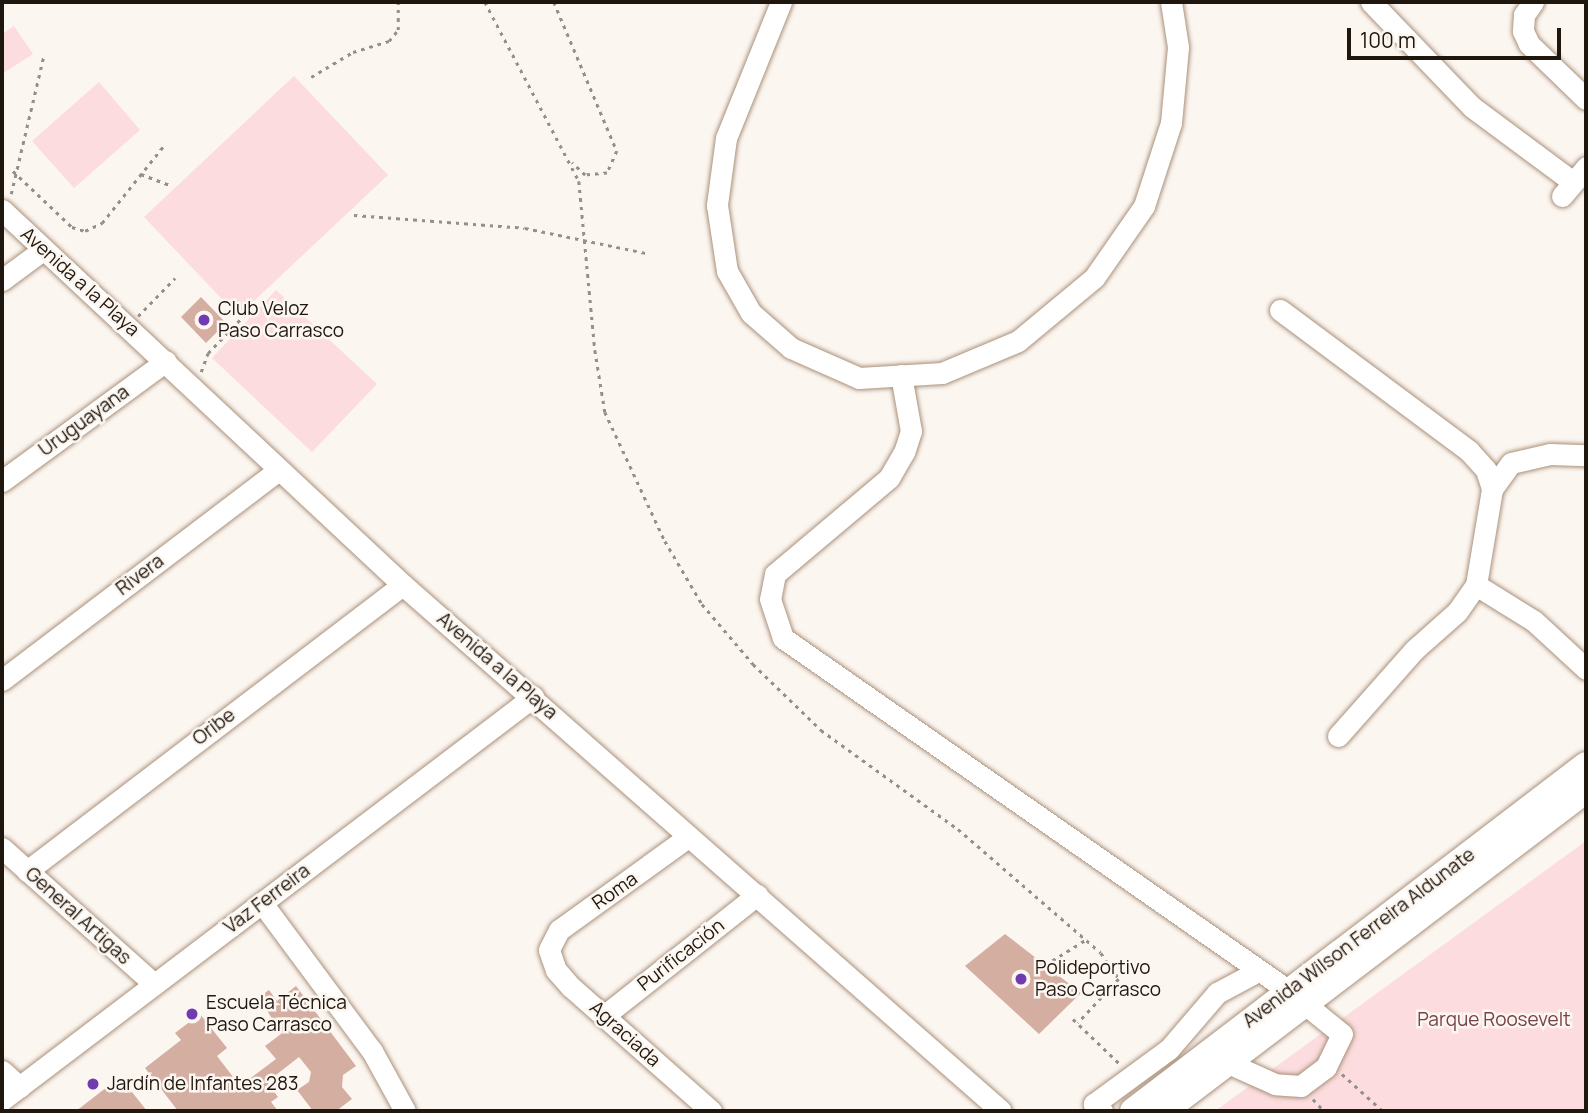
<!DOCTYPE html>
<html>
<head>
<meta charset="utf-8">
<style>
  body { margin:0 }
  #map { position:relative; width:1588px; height:1113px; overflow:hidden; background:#fcf6f1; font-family:Manrope,sans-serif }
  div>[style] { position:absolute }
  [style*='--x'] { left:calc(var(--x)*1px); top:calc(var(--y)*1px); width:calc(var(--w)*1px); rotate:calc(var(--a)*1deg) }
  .green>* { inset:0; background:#fcdcde }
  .building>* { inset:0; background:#d4aea1 }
  .path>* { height:2.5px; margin-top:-1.25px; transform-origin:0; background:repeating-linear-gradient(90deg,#968e88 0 3.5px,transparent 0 8.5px) }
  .roads { filter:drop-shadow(0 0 2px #aa917a) drop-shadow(0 0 2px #aa917a) }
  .minor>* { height:21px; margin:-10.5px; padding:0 10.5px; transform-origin:10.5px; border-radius:10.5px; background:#fff }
  .major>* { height:26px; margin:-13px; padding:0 13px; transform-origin:13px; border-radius:13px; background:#fff }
  .dots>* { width:19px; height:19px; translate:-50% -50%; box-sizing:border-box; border:4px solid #fcf6f1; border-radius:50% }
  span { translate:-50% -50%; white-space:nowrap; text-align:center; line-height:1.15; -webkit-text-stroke:5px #fcf6f1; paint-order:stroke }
  .street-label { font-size:19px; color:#1f160d }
  .poi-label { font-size:19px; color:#1f160d }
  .left { translate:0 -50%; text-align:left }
  .park-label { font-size:19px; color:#7a4147 }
  .frame { position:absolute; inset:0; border:4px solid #1f160d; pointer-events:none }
  .scale { position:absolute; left:1347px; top:28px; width:214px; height:32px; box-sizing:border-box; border:4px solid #1f160d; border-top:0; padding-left:9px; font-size:21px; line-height:24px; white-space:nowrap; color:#1f160d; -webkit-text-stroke:5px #fcf6f1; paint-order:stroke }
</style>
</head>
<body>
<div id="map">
  <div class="green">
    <div style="clip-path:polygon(14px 26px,33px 54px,2px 74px,2px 34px)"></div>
    <div style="clip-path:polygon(294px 76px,388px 175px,238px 316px,144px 217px)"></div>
    <div style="clip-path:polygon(99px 82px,140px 130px,74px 188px,32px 141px)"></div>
    <div style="clip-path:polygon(276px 290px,377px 384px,312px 452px,212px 358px)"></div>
    <div style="clip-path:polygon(1586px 841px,1586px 1111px,1215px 1111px)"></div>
  </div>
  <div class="building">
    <div style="clip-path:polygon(201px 297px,226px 323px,206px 343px,181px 317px)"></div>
    <div style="clip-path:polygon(1005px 934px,1081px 993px,1039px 1034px,965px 966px)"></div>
    <div style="clip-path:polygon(296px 986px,356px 1066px,343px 1075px,342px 1087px,352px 1099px,336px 1111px,313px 1111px,297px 1090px,309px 1082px,311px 1072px,299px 1057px,267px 1082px,278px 1097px,271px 1102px,278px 1111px,178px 1111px,145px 1068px,181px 1040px,175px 1033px,200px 1014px,227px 1048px,217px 1056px,240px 1086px,276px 1059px,265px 1046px,281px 1034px,259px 997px,269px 990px,277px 1001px)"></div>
    <div style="clip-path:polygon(120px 1077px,147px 1111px,76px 1111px)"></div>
  </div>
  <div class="path">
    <div style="--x:485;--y:2;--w:202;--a:62.3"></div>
    <div style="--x:579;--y:181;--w:170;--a:84.6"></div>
    <div style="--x:595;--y:350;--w:63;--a:80.8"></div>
    <div style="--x:605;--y:412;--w:142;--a:65.1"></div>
    <div style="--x:665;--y:541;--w:73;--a:59.6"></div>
    <div style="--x:702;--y:604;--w:79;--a:49.6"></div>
    <div style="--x:753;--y:664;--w:95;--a:44.1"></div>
    <div style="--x:821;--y:730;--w:169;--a:35.9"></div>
    <div style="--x:958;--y:829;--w:189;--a:40.9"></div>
    <div style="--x:1101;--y:953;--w:32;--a:55"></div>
    <div style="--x:1119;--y:979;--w:60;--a:133"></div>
    <div style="--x:554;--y:2;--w:162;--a:67.1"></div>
    <div style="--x:617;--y:151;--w:24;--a:114"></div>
    <div style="--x:607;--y:173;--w:22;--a:175"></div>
    <div style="--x:585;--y:175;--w:18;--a:-137"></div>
    <div style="--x:311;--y:77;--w:49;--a:-30.8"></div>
    <div style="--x:353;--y:52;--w:38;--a:-17"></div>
    <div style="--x:389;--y:41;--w:14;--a:-51"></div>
    <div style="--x:398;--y:30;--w:28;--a:-90"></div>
    <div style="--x:13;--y:171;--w:81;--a:43.5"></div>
    <div style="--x:72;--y:227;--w:14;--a:17"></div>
    <div style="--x:85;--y:231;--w:19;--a:-25"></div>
    <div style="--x:102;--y:223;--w:101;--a:-51.4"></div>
    <div style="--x:141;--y:174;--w:30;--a:21"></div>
    <div style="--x:11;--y:194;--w:144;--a:-76.7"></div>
    <div style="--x:354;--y:215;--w:171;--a:4.3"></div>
    <div style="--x:525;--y:228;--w:124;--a:11.7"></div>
    <div style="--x:138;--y:316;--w:53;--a:-45.8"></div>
    <div style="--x:201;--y:372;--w:20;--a:-70"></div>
    <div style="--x:208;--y:353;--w:68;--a:-46.2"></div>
    <div style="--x:1045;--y:965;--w:49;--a:-31.8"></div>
    <div style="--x:1073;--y:1019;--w:65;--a:43.8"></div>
    <div style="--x:1342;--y:1074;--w:55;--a:42.1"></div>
    <div style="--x:1313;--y:1099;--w:16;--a:47"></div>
  </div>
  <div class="roads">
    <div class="minor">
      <div style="--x:781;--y:2;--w:147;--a:112"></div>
      <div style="--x:726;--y:138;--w:68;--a:97.7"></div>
      <div style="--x:717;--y:205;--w:67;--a:81.4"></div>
      <div style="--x:727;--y:271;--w:48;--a:60.3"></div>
      <div style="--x:751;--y:313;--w:53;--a:41.2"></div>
      <div style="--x:791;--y:348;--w:74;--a:23.8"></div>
      <div style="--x:859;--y:378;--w:83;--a:-3.4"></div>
      <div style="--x:942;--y:373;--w:82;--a:-22.8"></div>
      <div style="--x:1018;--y:341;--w:99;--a:-39.7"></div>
      <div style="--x:1094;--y:278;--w:88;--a:-55.2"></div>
      <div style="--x:1144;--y:206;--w:87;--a:-72"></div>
      <div style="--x:1171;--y:123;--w:76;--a:-84.7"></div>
      <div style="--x:1178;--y:47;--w:46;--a:-98.8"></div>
      <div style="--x:1371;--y:2;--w:146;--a:46.1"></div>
      <div style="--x:1472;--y:107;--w:126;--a:36.6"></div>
      <div style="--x:1533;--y:2;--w:16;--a:125"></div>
      <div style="--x:1524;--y:15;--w:16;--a:94"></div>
      <div style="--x:1523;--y:31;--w:14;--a:65"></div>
      <div style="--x:1529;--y:44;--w:79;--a:44"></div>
      <div style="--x:1562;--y:196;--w:38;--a:-50"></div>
      <div style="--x:2;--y:210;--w:549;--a:43.08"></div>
      <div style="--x:403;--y:585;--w:796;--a:41.33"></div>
      <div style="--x:2;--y:280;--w:52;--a:-36.4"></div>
      <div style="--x:1280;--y:310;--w:236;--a:36.7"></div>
      <div style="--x:1469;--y:451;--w:25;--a:48"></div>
      <div style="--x:1486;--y:470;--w:20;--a:72"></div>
      <div style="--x:901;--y:375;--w:57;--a:79.9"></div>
      <div style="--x:911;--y:431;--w:22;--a:108"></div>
      <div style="--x:904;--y:452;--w:30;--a:120"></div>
      <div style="--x:889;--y:478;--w:149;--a:139.9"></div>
      <div style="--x:775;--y:574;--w:25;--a:101"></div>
      <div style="--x:770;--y:599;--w:41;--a:71.6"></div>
      <div style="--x:783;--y:638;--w:617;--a:34.9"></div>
      <div style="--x:1289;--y:991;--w:68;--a:39.1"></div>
      <div style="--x:1342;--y:1034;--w:37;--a:116"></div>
      <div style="--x:1326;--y:1067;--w:31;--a:143"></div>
      <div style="--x:1301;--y:1086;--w:26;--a:-176"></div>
      <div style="--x:1275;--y:1084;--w:51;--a:-155.9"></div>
      <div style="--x:2;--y:481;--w:203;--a:-36.2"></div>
      <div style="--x:1476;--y:585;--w:68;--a:31.8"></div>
      <div style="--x:1534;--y:621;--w:71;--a:42.7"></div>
      <div style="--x:2;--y:680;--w:345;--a:-37.2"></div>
      <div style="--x:1338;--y:736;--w:115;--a:-48.5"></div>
      <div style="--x:1414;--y:650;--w:57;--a:-41.5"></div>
      <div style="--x:1457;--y:612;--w:33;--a:-55"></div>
      <div style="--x:1476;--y:585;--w:97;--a:-80.5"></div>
      <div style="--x:1492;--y:489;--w:32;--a:-54"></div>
      <div style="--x:1511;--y:463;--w:40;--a:-13"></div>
      <div style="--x:1550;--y:454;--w:36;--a:2"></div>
      <div style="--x:688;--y:837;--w:159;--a:144.2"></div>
      <div style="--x:559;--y:930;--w:22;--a:117"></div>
      <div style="--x:549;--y:950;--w:21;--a:71"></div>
      <div style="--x:556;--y:970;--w:23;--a:49"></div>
      <div style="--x:571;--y:987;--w:187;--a:41.5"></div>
      <div style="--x:2;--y:848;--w:204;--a:41.8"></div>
      <div style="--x:27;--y:871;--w:472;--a:-37.3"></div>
      <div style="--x:262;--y:903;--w:184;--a:53.4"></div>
      <div style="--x:372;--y:1051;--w:68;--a:61.2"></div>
      <div style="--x:605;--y:1015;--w:194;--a:-38.3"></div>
      <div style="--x:2;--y:1071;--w:24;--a:42"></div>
      <div style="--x:2;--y:1100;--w:667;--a:-37.2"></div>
      <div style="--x:1102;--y:1111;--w:11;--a:-139"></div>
      <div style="--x:1094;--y:1104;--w:93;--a:-36.3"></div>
      <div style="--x:1169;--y:1049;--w:74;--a:-49.4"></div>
      <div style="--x:1217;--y:993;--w:47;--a:-28.2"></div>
    </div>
    <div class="major">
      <div style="--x:1133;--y:1111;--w:570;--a:-37.37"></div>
      <div style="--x:1164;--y:1111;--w:530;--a:-37.26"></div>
    </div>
  </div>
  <div class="dots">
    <div style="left:204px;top:320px;background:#703ab0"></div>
    <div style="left:1021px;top:979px;background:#703ab0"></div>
    <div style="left:192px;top:1014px;background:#703ab0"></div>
    <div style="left:93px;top:1084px;background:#703ab0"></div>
  </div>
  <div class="street-label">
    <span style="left:80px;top:282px;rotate:42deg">Avenida a la Playa</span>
    <span style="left:84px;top:421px;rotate:-36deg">Uruguayana</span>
    <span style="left:140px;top:575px;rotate:-37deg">Rivera</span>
    <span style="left:497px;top:666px;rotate:41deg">Avenida a la Playa</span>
    <span style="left:214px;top:727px;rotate:-37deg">Oribe</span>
    <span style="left:615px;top:891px;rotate:-35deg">Roma</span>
    <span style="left:267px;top:899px;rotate:-37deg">Vaz Ferreira</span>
    <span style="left:78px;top:916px;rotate:42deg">General Artigas</span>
    <span style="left:1359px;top:938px;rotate:-37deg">Avenida Wilson Ferreira Aldunate</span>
    <span style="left:681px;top:955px;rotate:-38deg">Purificación</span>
    <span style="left:625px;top:1034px;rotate:42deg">Agraciada</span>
  </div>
  <div class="poi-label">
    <span class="left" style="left:218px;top:320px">Club Veloz<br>Paso Carrasco</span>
    <span class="left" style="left:1035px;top:979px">Polideportivo<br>Paso Carrasco</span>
    <span class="left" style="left:206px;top:1014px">Escuela Técnica<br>Paso Carrasco</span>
    <span class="left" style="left:107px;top:1084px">Jardín de Infantes 283</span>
  </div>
  <div class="park-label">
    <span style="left:1494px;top:1020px">Parque Roosevelt</span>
  </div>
  <div class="frame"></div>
  <div class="scale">100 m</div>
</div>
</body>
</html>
